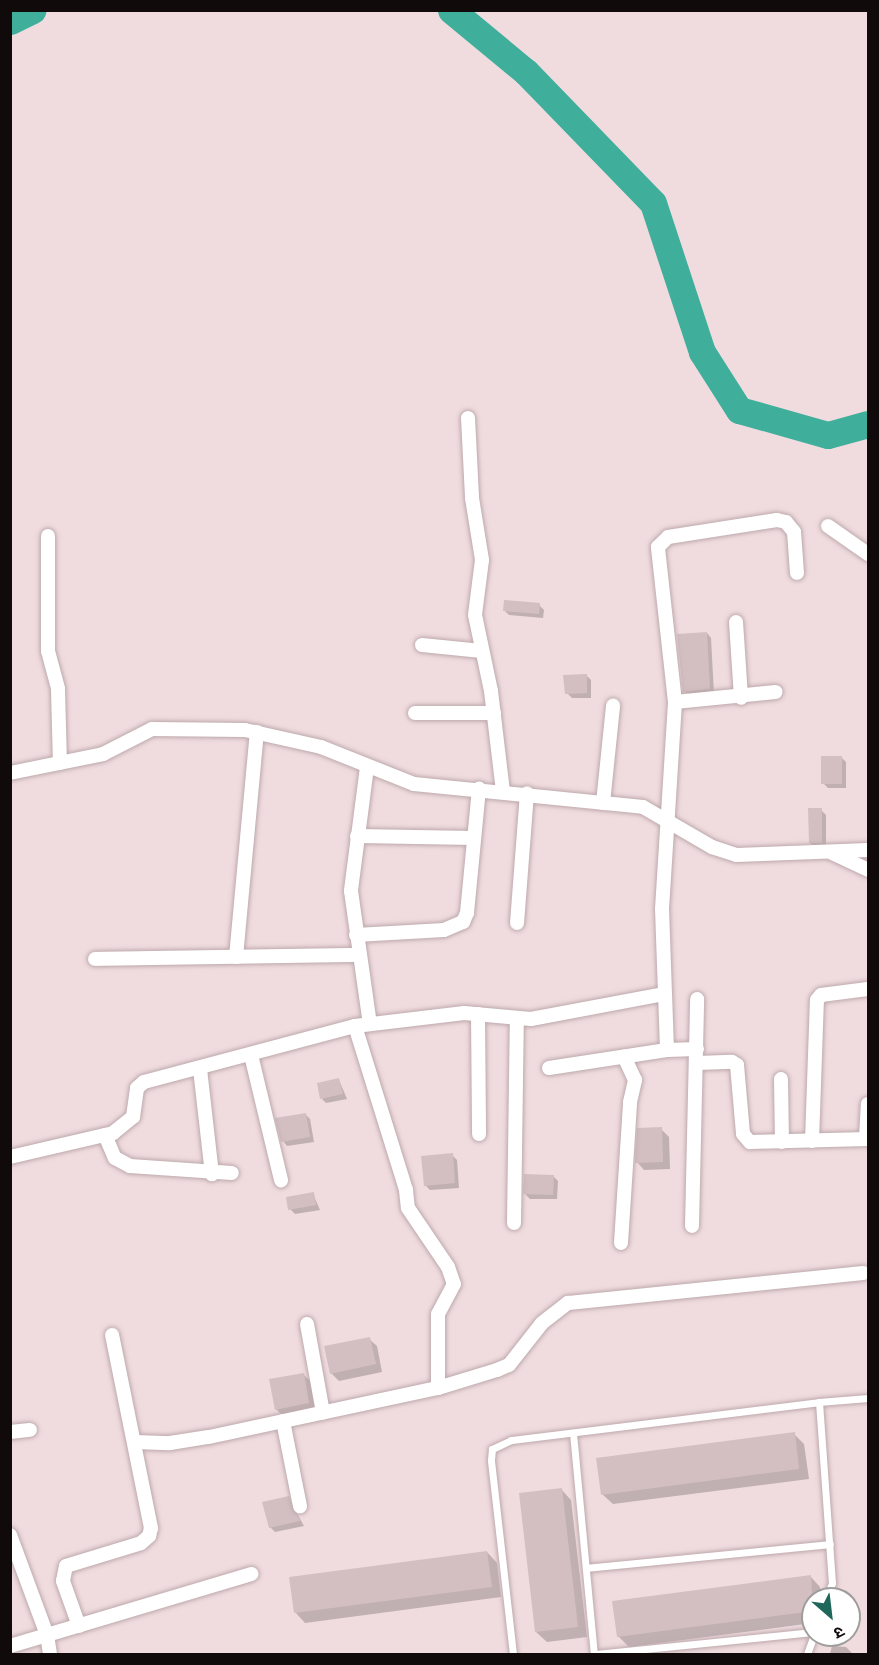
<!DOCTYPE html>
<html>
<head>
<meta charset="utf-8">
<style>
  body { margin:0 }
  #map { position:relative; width:879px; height:1665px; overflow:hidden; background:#f0dcdf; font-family:"Sofia Sans Condensed","Noto Sans Devanagari",sans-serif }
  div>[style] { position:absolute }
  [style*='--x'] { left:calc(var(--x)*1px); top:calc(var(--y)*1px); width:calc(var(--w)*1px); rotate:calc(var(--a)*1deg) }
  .shadow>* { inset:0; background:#0003 }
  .river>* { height:27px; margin:-13.5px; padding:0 13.5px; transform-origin:13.5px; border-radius:13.5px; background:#3faf9c }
  .building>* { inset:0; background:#d3bfc2 }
  .roads { filter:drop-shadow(0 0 2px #bda9ac) drop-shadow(0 0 2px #bda9ac) }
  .service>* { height:7px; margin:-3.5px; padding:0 3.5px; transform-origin:3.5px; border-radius:3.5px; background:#fff }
  .minor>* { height:14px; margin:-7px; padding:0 7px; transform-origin:7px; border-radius:7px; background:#fff }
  span { translate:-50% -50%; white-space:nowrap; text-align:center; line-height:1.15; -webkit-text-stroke:5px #fff; paint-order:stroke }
  .frame { position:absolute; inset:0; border:12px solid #110a0b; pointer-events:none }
  .north { position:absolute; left:801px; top:1587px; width:60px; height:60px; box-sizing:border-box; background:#fff; border:2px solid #a09d9d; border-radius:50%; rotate:152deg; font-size:16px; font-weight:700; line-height:24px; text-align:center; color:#110a0b }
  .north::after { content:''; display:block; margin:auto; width:21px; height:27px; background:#1f665b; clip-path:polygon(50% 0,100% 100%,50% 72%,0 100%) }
</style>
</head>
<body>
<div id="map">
  <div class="shadow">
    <div style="clip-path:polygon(539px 605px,544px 610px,543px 618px,509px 615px,505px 611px)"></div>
    <div style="clip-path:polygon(707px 633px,711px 638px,714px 694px,689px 696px,684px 691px)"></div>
    <div style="clip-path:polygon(586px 675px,591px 680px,591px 698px,572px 698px,567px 693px)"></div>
    <div style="clip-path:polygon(841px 757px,846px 762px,846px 788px,828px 788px,823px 783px)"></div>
    <div style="clip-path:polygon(821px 810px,826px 815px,826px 847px,815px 847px,810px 843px)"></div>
    <div style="clip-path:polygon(339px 1080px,347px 1099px,326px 1103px,322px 1099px)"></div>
    <div style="clip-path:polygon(305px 1114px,310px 1119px,314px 1142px,287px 1146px,283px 1141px)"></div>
    <div style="clip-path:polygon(661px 1129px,669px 1137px,670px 1169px,644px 1170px,637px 1162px)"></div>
    <div style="clip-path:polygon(452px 1155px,457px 1160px,459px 1188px,430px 1190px,425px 1185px)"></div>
    <div style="clip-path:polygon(553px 1176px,558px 1181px,557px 1199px,530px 1199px,525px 1194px)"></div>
    <div style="clip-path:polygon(313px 1194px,320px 1210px,295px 1214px,290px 1209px)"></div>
    <div style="clip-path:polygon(369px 1339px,377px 1346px,382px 1372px,339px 1381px,331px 1373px)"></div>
    <div style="clip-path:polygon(303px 1374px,311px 1382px,316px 1411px,284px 1417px,276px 1409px)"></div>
    <div style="clip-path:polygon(794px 1434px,804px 1444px,809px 1479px,613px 1504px,602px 1494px)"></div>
    <div style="clip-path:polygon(561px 1489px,571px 1500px,587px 1637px,547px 1642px,536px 1632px)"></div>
    <div style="clip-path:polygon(288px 1497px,304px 1526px,275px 1532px,270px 1527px)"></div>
    <div style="clip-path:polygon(487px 1552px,497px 1563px,501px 1597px,305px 1623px,295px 1612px)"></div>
    <div style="clip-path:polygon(810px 1576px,820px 1587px,822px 1599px,813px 1599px,813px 1623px,629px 1647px,618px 1636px)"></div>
    <div style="clip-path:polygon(832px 1646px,846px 1647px,853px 1654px,830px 1654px)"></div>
  </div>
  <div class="river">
    <div style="--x:451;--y:10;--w:97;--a:39.6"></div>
    <div style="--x:526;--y:72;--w:182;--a:45.9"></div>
    <div style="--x:653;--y:203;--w:157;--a:71.8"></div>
    <div style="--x:702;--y:352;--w:69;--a:57.5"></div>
    <div style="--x:739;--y:410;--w:92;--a:15.7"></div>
    <div style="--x:828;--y:435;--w:41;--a:-15.4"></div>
    <div style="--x:10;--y:21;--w:25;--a:-26"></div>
  </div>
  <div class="building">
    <div style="clip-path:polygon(504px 600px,540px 603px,539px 614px,503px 611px)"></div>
    <div style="clip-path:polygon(707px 632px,710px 689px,683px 692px,677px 634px)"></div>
    <div style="clip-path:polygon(587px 674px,587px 693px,565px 694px,563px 675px)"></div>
    <div style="clip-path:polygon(821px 756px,842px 756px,842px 784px,821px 784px)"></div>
    <div style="clip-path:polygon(808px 808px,822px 808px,822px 843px,809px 843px)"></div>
    <div style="clip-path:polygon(339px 1078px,343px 1094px,320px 1099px,317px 1083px)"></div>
    <div style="clip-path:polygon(306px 1113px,310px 1137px,281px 1142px,275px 1118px)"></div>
    <div style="clip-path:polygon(662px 1127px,663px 1162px,635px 1163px,637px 1128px)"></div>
    <div style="clip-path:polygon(453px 1153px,455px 1183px,424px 1186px,421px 1156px)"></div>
    <div style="clip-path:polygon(524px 1174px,554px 1175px,553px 1195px,523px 1194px)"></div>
    <div style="clip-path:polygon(314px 1192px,316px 1205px,288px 1210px,286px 1197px)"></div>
    <div style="clip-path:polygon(370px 1337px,376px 1364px,330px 1374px,324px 1346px)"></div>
    <div style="clip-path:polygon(304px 1373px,309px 1403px,275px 1410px,269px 1379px)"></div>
    <div style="clip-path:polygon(795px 1432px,799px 1469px,601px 1495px,596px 1458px)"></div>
    <div style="clip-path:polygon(562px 1488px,578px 1627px,535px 1632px,519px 1493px)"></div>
    <div style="clip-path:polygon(289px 1496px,300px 1521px,269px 1528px,262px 1502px)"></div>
    <div style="clip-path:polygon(487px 1551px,492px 1587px,294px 1613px,289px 1577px)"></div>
    <div style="clip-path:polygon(811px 1575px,813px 1611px,617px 1637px,612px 1601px)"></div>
  </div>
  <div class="roads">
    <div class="service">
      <div style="--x:819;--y:1402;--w:49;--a:-4.7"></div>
      <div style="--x:573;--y:1433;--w:222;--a:84.6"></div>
      <div style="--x:586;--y:1568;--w:245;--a:-5.6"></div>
      <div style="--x:513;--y:1654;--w:195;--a:-96.5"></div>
      <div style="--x:491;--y:1460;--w:11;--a:-85"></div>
      <div style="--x:492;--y:1449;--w:21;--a:-25"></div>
      <div style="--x:511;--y:1440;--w:310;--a:-7"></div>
      <div style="--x:819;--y:1402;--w:181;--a:85.9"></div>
      <div style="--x:832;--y:1583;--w:17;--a:111"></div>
      <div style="--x:596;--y:1654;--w:218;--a:-5.8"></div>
      <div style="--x:807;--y:1654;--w:20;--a:-70"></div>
    </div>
    <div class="minor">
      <div style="--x:468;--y:418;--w:80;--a:87.1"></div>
      <div style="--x:472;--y:498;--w:63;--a:80.8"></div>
      <div style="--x:482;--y:560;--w:55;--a:97.3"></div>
      <div style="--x:475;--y:615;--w:78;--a:78.1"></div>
      <div style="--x:491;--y:691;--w:102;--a:83.2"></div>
      <div style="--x:828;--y:526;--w:49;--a:35"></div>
      <div style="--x:48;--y:536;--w:115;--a:90"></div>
      <div style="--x:48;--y:651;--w:39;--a:75"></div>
      <div style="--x:58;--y:689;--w:74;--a:88.5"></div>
      <div style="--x:736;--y:622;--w:76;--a:86.2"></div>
      <div style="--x:422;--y:645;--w:60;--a:5.7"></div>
      <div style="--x:675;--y:702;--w:101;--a:-5.7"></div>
      <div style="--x:415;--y:713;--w:79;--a:0"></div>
      <div style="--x:367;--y:767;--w:125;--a:97.4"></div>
      <div style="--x:351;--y:891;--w:134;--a:81.9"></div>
      <div style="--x:10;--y:773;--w:95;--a:-11.5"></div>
      <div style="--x:103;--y:754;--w:55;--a:-27"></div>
      <div style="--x:152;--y:729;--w:93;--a:0.6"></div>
      <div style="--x:245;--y:730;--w:78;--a:12.6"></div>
      <div style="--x:321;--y:747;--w:100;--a:21.7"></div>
      <div style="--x:414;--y:784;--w:230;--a:5.7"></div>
      <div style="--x:643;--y:807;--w:80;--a:30.1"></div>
      <div style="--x:712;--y:847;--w:26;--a:18"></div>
      <div style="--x:737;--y:855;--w:131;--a:-2.2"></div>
      <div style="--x:603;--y:803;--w:98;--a:-84.1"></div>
      <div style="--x:357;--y:836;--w:117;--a:1"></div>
      <div style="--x:832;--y:853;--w:40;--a:25"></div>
      <div style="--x:517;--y:923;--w:130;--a:-85.6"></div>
      <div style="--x:356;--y:935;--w:88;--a:-3.3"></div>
      <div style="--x:444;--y:930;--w:21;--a:-23"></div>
      <div style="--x:463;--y:922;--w:10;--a:-66"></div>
      <div style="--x:467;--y:913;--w:125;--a:-84.5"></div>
      <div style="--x:236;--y:957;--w:226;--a:-84.7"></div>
      <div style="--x:95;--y:959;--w:264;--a:-0.9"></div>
      <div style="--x:478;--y:1014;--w:120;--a:89.5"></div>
      <div style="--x:355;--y:1026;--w:172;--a:72.7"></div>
      <div style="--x:406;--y:1190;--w:18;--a:84"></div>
      <div style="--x:408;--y:1208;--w:71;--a:55.9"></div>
      <div style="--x:448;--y:1267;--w:18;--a:71"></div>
      <div style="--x:454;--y:1284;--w:34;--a:118"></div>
      <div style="--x:438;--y:1314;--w:74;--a:90"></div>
      <div style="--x:667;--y:1050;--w:30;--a:-2"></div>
      <div style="--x:251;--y:1055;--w:129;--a:76.5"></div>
      <div style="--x:697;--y:1063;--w:35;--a:-2"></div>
      <div style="--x:732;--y:1062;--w:6;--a:31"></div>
      <div style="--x:737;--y:1065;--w:69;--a:85"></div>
      <div style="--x:743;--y:1134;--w:11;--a:49"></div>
      <div style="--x:750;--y:1142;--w:118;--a:-1.5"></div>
      <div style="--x:549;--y:1068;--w:119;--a:-8.7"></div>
      <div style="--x:667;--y:1050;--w:56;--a:-92"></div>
      <div style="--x:200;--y:1069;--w:106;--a:83.5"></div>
      <div style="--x:781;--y:1079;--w:63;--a:89.1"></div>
      <div style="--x:105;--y:1135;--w:25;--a:67"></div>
      <div style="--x:115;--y:1158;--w:17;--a:28"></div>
      <div style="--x:130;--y:1166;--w:102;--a:3.9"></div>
      <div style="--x:866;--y:1139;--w:35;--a:-87"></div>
      <div style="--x:812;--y:1141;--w:141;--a:-88"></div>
      <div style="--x:817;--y:1000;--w:6;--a:-51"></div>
      <div style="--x:821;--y:995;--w:47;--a:-7.3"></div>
      <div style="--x:10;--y:1157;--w:106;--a:-13.1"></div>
      <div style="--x:113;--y:1133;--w:26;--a:-39"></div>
      <div style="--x:133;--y:1117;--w:29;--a:-82"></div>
      <div style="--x:137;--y:1088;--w:9;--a:-41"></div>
      <div style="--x:144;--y:1082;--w:218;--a:-14.9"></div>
      <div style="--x:355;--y:1026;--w:110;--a:-6.8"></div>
      <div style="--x:464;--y:1013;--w:67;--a:5.1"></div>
      <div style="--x:531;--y:1019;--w:136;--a:-10.6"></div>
      <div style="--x:665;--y:994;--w:85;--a:-92"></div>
      <div style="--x:662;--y:909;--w:207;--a:-86.4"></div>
      <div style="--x:675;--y:702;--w:156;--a:-96.3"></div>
      <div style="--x:658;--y:547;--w:14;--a:-45"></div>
      <div style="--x:668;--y:537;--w:110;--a:-8.9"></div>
      <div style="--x:777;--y:520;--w:9;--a:13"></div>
      <div style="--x:786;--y:522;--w:13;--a:51"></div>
      <div style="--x:794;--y:532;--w:41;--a:85.8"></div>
      <div style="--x:514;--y:1223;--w:204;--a:-89.2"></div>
      <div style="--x:692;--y:1226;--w:227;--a:-88.7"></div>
      <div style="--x:621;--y:1243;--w:141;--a:-86.3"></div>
      <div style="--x:630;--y:1102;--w:23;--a:-77"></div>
      <div style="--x:635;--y:1080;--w:26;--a:-115"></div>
      <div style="--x:307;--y:1324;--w:90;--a:79.8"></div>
      <div style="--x:283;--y:1421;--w:87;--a:78.7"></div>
      <div style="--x:10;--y:1432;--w:20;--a:-6"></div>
      <div style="--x:135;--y:1442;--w:35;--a:2"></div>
      <div style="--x:170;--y:1443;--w:39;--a:-9"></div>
      <div style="--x:209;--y:1437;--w:234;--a:-12.1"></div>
      <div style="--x:438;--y:1388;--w:62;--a:-17"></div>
      <div style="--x:497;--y:1370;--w:13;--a:-23"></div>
      <div style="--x:509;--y:1365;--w:53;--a:-51.8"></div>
      <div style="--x:542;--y:1323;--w:33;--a:-38"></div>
      <div style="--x:568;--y:1303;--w:297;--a:-5.8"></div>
      <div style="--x:10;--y:1535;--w:107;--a:69.7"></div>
      <div style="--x:47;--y:1635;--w:19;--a:81"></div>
      <div style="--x:79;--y:1626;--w:48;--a:-109.6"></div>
      <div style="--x:63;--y:1581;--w:15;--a:-79"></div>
      <div style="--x:66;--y:1566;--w:78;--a:-17"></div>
      <div style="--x:141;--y:1543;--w:11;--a:-41"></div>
      <div style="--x:149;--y:1536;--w:8;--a:-76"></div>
      <div style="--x:151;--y:1528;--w:197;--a:-101.4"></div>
      <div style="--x:10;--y:1646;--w:252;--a:-16.6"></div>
    </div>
  </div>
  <div class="frame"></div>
  <div class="north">उ</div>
</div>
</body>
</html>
